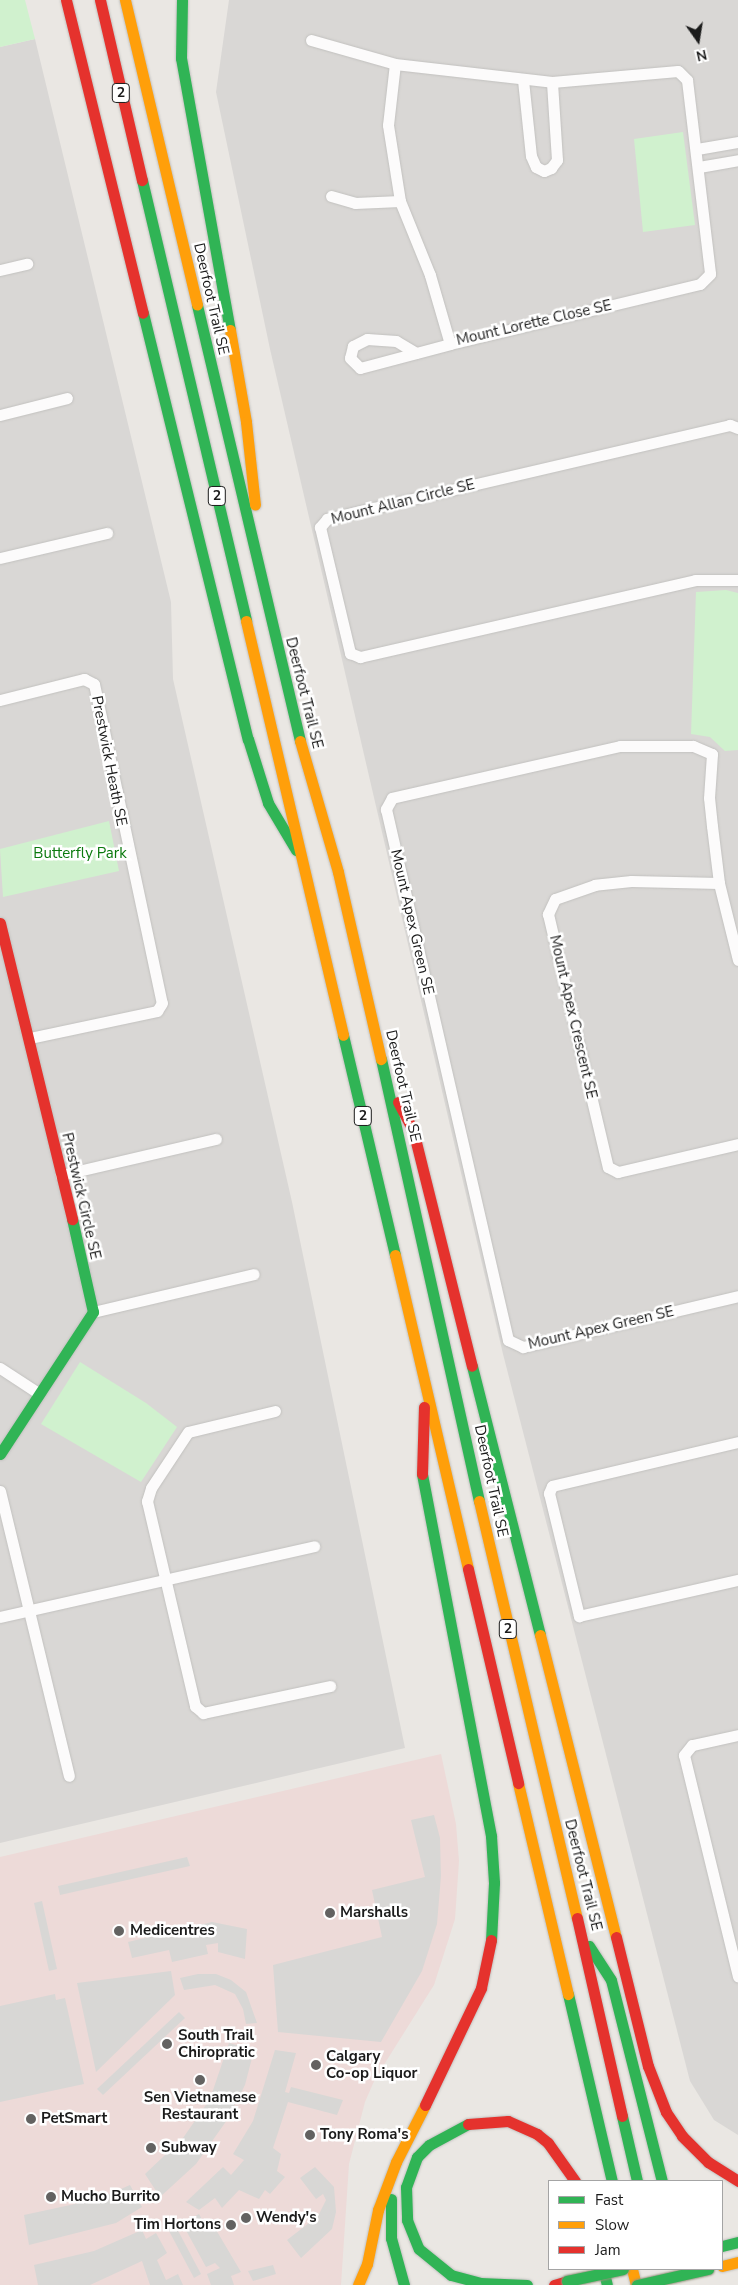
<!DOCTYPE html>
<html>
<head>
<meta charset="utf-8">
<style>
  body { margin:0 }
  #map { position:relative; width:738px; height:2285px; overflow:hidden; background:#eae7e3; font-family:"Nunito Sans",sans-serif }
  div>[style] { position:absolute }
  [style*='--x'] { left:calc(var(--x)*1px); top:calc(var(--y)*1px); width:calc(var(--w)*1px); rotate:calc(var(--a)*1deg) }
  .residential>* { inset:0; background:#d9d7d5 }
  .commercial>* { inset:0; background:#eddad8 }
  .park>* { inset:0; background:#d0f1ce }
  .parking>* { inset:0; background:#d8d7d5 }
  .roads { filter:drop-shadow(0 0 1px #c2c1bf) drop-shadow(0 0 1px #c2c1bf) }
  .street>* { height:11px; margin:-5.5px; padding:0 5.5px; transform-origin:5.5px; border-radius:5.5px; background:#fcfbfb }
  .fast>* { height:11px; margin:-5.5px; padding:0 5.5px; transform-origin:5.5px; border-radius:5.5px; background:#30b455 }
  .slow>* { height:11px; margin:-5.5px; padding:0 5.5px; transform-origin:5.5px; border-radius:5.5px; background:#ff9f0a }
  .jam>* { height:11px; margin:-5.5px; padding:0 5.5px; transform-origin:5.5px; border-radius:5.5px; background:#e5322d }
  .bridges { filter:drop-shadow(0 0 1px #93937c) drop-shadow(0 0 1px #93937c) }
  .fast-bridge>* { height:11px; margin:-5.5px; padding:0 5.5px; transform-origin:5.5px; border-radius:5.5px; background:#30b455 }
  .dots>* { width:14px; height:14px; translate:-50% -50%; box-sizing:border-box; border:2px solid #fff; border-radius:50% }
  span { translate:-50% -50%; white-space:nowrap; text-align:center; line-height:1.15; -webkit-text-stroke:5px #fff; paint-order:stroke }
  .shield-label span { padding:1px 4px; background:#fff; border:1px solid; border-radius:4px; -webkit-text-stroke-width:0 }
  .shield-label { font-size:14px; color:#1b1b1b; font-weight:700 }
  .street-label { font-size:15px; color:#1b1b1b }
  .park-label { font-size:15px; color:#0a790d }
  .poi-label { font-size:15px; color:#1b1b1b; font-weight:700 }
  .left { translate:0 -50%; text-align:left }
  .right { translate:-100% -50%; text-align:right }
  .legend { position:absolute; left:548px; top:2180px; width:175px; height:90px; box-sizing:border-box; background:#fff; border:1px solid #a4a4a4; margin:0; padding:6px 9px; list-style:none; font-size:15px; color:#1b1b1b }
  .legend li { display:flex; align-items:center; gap:10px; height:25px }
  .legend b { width:25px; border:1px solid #a4a4a4 }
  .north { position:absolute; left:673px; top:15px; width:50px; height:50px; -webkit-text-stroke:4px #fff; paint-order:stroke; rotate:167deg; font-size:14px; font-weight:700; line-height:20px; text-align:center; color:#1b1b1b }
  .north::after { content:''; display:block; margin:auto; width:18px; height:22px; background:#1b1b1b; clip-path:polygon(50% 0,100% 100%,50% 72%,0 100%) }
</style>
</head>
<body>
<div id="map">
  <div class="residential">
    <div style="clip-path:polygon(229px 0,738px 0,738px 2135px,714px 2120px,690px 2081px,503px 1354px,270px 349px,216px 92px)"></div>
    <div style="clip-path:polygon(35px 39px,171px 602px,173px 679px,292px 1202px,405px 1748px,0 1843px,0 47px)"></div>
  </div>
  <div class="commercial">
    <div style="clip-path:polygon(441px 1754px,456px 1824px,459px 1861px,455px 1919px,434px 1985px,375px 2079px,365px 2102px,349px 2164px,341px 2285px,0 2285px,0 1857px)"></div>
  </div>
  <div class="park">
    <div style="clip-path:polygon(0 0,25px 0,35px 39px,0 47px)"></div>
    <div style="clip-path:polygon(683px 132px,695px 225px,643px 232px,634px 139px)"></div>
    <div style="clip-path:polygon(726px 590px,738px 593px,738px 750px,725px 751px,710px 737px,691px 734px,696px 592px)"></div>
    <div style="clip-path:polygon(109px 821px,119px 871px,3px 897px,0 849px)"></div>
    <div style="clip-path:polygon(80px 1362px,146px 1403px,177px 1427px,141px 1482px,41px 1424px)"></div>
  </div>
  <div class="parking">
    <div style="clip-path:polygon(434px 1815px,440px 1838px,441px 1876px,437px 1924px,422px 1971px,381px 2042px,278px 2032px,273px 1965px,382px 1937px,372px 1890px,425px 1877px,411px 1820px)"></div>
    <div style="clip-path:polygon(187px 1857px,190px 1866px,60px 1895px,58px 1886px)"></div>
    <div style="clip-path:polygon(42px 1901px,57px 1969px,49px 1971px,34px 1903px)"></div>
    <div style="clip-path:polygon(212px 1922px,247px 1929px,245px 1959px,218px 1952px,218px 1943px,206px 1945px,208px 1954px,172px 1962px,169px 1950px,132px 1958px,128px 1942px)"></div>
    <div style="clip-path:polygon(171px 1971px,175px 1995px,96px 2072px,77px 1983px)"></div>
    <div style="clip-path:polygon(198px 1974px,216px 1974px,231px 1980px,246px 1992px,257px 2023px,246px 2024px,243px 2009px,235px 1994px,215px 1985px,184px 1990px,180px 1978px)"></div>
    <div style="clip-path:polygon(55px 1994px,56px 2000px,65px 1998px,84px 2084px,0 2102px,0 2006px)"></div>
    <div style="clip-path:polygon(179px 2012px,185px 2018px,103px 2095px,97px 2089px)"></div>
    <div style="clip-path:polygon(229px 2043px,254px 2050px,245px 2085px,227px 2120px,196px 2164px,160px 2197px,145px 2174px,183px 2138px,210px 2099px)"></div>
    <div style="clip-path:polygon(275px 2050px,296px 2053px,285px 2092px,289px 2093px,291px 2087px,343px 2100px,337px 2115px,288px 2102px,273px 2148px,281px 2154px,277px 2171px,285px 2177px,270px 2194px,265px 2190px,259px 2199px,239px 2190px,222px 2208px,215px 2198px,199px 2210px,186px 2202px,223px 2167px,231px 2175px,244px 2160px,233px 2154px,253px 2121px)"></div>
    <div style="clip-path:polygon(315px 2167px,334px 2187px,336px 2212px,332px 2229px,301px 2258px,287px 2240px,318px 2216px,326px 2200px,323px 2194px,316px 2199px,300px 2178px)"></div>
    <div style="clip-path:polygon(130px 2185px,142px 2207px,116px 2223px,29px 2245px,24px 2215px,98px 2199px)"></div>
    <div style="clip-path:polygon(199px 2214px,206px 2227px,212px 2223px,241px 2272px,231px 2276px,234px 2285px,211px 2285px,207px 2274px,220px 2268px,215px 2263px,206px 2267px,182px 2223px)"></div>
    <div style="clip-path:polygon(175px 2225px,201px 2274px,194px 2278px,168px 2229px)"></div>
    <div style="clip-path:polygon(142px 2230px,146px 2239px,156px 2233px,167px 2253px,157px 2260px,166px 2280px,178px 2274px,183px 2285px,150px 2285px,142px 2261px,90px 2285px,38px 2285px,34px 2265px,94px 2251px)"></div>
    <div style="clip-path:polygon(273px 2265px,276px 2274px,253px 2281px,248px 2271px)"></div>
  </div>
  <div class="roads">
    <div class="street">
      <div style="--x:311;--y:40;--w:87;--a:15.9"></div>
      <div style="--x:395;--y:64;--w:158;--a:6.5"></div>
      <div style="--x:552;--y:82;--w:126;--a:-5"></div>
      <div style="--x:678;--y:71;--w:13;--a:45"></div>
      <div style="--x:687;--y:80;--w:195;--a:83.2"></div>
      <div style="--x:710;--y:274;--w:14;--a:135"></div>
      <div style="--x:700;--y:284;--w:257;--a:166.5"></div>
      <div style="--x:450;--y:344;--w:72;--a:-106.2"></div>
      <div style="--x:430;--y:275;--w:80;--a:-112.1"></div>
      <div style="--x:400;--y:201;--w:77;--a:-99"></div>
      <div style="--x:388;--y:125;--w:61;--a:-83.5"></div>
      <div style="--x:523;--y:80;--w:76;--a:84"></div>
      <div style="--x:531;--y:156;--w:12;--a:66"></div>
      <div style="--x:536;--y:167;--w:9;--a:27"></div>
      <div style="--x:544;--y:171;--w:8;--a:-23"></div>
      <div style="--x:551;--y:168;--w:10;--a:-53"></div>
      <div style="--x:557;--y:160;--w:78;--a:-93.7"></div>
      <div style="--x:697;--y:149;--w:42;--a:-9.7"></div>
      <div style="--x:699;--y:167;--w:40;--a:-10"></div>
      <div style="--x:331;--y:196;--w:25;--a:16"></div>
      <div style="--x:355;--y:203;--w:45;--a:-2.5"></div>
      <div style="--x:0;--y:270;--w:28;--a:-13"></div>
      <div style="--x:416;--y:353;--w:23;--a:-149"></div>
      <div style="--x:396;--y:341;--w:29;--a:-176"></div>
      <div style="--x:367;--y:339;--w:16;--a:153"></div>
      <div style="--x:353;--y:346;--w:12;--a:104"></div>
      <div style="--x:350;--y:358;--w:14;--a:45"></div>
      <div style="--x:360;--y:368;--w:93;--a:-14.9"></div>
      <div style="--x:0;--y:415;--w:69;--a:-14.2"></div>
      <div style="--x:738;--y:428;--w:9;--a:-159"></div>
      <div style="--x:730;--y:425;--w:414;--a:166.9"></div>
      <div style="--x:327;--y:519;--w:11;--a:131"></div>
      <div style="--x:320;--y:527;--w:130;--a:76.6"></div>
      <div style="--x:350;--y:653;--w:11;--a:22"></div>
      <div style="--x:360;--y:657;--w:344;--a:-12.9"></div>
      <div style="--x:695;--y:580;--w:43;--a:0"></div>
      <div style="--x:0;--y:558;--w:110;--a:-13.2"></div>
      <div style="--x:0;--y:700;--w:87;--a:-14"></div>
      <div style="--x:84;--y:679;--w:11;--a:27"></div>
      <div style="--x:94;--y:684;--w:326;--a:78"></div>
      <div style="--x:162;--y:1003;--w:9;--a:122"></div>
      <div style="--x:157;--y:1011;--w:130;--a:168"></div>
      <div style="--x:719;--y:883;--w:88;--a:-178.7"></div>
      <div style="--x:631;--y:881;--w:36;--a:174"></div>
      <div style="--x:595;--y:885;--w:42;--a:160.7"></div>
      <div style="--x:555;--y:899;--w:17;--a:115"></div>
      <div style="--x:548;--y:914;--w:260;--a:76.7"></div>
      <div style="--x:608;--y:1167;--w:11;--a:27"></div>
      <div style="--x:618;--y:1172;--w:123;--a:-13.1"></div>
      <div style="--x:738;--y:960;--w:79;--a:-103.9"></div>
      <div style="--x:719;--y:883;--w:57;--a:-97"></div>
      <div style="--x:712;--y:826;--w:28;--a:-96"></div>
      <div style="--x:709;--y:798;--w:44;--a:-86.1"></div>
      <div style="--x:712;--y:754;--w:21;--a:-157"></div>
      <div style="--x:693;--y:746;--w:73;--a:180"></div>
      <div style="--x:620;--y:746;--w:234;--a:167.2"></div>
      <div style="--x:392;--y:798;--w:13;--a:119"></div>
      <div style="--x:386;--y:809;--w:545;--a:77.06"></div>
      <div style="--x:508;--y:1340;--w:17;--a:25"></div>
      <div style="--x:523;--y:1347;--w:221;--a:-13.3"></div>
      <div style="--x:61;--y:1175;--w:159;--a:-13.1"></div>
      <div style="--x:93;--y:1312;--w:165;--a:-13.3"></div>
      <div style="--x:0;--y:1368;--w:45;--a:33.3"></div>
      <div style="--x:275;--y:1411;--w:89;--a:166.4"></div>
      <div style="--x:188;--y:1432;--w:67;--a:123.5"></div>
      <div style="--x:151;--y:1488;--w:14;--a:107"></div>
      <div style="--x:147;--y:1501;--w:211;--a:76.8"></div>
      <div style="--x:195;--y:1706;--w:11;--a:41"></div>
      <div style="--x:203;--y:1713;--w:130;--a:-12"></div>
      <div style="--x:738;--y:1442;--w:191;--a:166.7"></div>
      <div style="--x:552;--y:1486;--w:8;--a:113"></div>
      <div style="--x:549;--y:1493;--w:127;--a:76.3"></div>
      <div style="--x:579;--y:1616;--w:163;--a:-12.8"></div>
      <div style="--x:0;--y:1491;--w:293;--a:76.4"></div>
      <div style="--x:0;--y:1617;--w:322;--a:-12.7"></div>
      <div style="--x:738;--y:1735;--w:47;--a:167.7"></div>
      <div style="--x:692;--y:1745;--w:13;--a:129"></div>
      <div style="--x:684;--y:1755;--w:228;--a:76.3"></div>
    </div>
    <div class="fast">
      <div style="--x:182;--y:0;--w:58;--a:91"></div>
      <div style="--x:181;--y:58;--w:276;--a:79.8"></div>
      <div style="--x:142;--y:180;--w:453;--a:76.7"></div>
      <div style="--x:197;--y:305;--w:448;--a:76.7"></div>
      <div style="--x:143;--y:313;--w:439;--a:76.2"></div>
      <div style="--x:248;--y:739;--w:67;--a:72.6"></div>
      <div style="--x:268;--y:803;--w:55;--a:59.2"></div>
      <div style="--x:343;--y:1035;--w:226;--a:76.7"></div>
      <div style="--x:381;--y:1059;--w:453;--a:77.5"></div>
      <div style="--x:472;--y:1366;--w:277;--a:75.8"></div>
      <div style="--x:0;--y:1454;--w:170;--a:-56.8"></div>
      <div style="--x:93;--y:1312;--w:95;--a:-102.7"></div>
      <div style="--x:422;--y:1474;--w:369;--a:79.2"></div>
      <div style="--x:491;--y:1836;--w:47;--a:86.3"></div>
      <div style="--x:494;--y:1883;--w:57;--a:93"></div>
      <div style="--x:589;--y:1946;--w:40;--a:57.1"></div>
      <div style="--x:611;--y:1980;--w:207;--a:75.8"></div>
      <div style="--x:568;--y:1994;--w:192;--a:76.8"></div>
      <div style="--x:622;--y:2116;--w:67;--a:77"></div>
      <div style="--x:468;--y:2124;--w:44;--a:151.7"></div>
      <div style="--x:429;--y:2145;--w:17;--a:135"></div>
      <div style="--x:417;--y:2157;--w:32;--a:110"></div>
      <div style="--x:406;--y:2187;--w:33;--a:88"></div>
      <div style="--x:407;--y:2220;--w:31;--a:68"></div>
      <div style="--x:419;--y:2249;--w:41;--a:39.1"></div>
      <div style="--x:451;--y:2275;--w:30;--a:15"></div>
      <div style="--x:480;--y:2283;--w:47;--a:2.4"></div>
      <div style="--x:391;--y:2199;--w:39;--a:90"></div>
      <div style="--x:391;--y:2238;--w:49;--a:74.5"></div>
      <div style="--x:722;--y:2246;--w:16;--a:-14"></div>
      <div style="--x:603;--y:2269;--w:16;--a:76"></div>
    </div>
    <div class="slow">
      <div style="--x:125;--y:0;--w:313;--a:76.7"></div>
      <div style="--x:230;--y:330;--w:93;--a:80.1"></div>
      <div style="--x:246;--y:422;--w:83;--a:83.8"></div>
      <div style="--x:246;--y:621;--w:425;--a:76.8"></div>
      <div style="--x:300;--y:741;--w:136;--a:73.8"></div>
      <div style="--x:338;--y:872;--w:192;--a:77.1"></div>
      <div style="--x:395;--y:1255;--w:322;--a:76.9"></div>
      <div style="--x:479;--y:1501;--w:428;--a:76.8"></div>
      <div style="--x:540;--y:1635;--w:311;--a:75.9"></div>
      <div style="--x:518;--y:1783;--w:217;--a:76.7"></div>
      <div style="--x:722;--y:2266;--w:16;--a:-14"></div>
      <div style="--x:632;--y:2269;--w:16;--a:76"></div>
      <div style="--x:358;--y:2285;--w:23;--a:-67"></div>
      <div style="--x:367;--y:2264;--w:55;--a:-78.5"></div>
      <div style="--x:378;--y:2210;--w:51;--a:-69.4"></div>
      <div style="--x:396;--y:2162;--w:64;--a:-63"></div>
    </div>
    <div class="jam">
      <div style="--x:66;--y:0;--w:322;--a:76.2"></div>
      <div style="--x:100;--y:0;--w:185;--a:76.9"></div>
      <div style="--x:0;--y:923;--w:305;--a:76.3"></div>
      <div style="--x:398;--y:1102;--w:32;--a:62"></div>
      <div style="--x:413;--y:1130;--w:243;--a:76"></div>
      <div style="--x:422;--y:1474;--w:67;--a:-88.3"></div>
      <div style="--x:468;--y:1569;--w:220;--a:76.8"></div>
      <div style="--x:577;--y:1918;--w:203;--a:77.2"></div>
      <div style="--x:616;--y:1937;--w:133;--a:76.1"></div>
      <div style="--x:648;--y:2066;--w:49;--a:68.6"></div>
      <div style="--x:666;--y:2112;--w:29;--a:56"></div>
      <div style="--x:682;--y:2136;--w:37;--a:45"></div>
      <div style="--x:708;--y:2162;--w:36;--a:32"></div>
      <div style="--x:425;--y:2105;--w:130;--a:-64.4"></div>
      <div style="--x:481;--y:1988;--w:49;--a:-78.2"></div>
      <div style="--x:468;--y:2124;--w:40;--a:-4.3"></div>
      <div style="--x:508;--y:2121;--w:32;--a:24"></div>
      <div style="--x:537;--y:2134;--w:14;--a:39"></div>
      <div style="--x:548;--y:2143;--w:47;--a:54.6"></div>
      <div style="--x:554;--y:2285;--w:14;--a:-17"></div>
    </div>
  </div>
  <div class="bridges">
    <div class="fast-bridge">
      <div style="--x:567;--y:2281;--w:57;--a:-12.1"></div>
      <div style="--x:637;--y:2285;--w:73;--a:-12.7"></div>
    </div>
  </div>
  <div class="dots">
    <div style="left:330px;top:1913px;background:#636261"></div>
    <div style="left:119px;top:1931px;background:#636261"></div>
    <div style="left:167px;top:2044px;background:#636261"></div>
    <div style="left:316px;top:2065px;background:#636261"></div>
    <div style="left:200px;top:2080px;background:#636261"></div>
    <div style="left:31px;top:2119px;background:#636261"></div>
    <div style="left:310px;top:2135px;background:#636261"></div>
    <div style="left:151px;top:2148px;background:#636261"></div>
    <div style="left:51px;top:2197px;background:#636261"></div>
    <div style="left:246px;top:2218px;background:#636261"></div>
    <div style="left:231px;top:2225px;background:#636261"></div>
  </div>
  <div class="shield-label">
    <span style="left:121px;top:93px">2</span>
    <span style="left:217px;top:496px">2</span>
    <span style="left:363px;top:1116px">2</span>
    <span style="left:508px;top:1629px">2</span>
  </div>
  <div class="street-label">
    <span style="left:211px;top:299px;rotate:77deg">Deerfoot Trail SE</span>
    <span style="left:534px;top:323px;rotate:-13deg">Mount Lorette Close SE</span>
    <span style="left:403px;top:502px;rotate:-14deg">Mount Allan Circle SE</span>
    <span style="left:304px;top:693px;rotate:76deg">Deerfoot Trail SE</span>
    <span style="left:109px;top:761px;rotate:79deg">Prestwick Heath SE</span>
    <span style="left:412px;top:922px;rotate:77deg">Mount Apex Green SE</span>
    <span style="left:573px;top:1017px;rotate:77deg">Mount Apex Crescent SE</span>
    <span style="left:403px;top:1086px;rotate:77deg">Deerfoot Trail SE</span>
    <span style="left:81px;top:1196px;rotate:77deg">Prestwick Circle SE</span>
    <span style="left:601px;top:1328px;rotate:-13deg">Mount Apex Green SE</span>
    <span style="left:491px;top:1481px;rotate:78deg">Deerfoot Trail SE</span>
    <span style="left:583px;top:1875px;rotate:76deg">Deerfoot Trail SE</span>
  </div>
  <div class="park-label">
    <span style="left:80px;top:854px">Butterfly Park</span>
  </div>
  <div class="poi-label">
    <span class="left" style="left:340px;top:1913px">Marshalls</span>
    <span class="left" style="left:130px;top:1931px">Medicentres</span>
    <span class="left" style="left:178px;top:2044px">South Trail<br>Chiropratic</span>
    <span class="left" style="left:326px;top:2065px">Calgary<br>Co-op Liquor</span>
    <span style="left:200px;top:2106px">Sen Vietnamese<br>Restaurant</span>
    <span class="left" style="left:41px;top:2119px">PetSmart</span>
    <span class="left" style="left:320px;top:2135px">Tony Roma's</span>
    <span class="left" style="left:161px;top:2148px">Subway</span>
    <span class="left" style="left:61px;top:2197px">Mucho Burrito</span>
    <span class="left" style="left:256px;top:2218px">Wendy's</span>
    <span class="right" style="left:221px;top:2225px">Tim Hortons</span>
  </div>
  <ul class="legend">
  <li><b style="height:6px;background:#30b455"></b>Fast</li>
  <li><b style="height:6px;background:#ff9f0a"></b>Slow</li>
  <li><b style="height:6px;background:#e5322d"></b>Jam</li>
  </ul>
  <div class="north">N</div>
</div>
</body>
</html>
